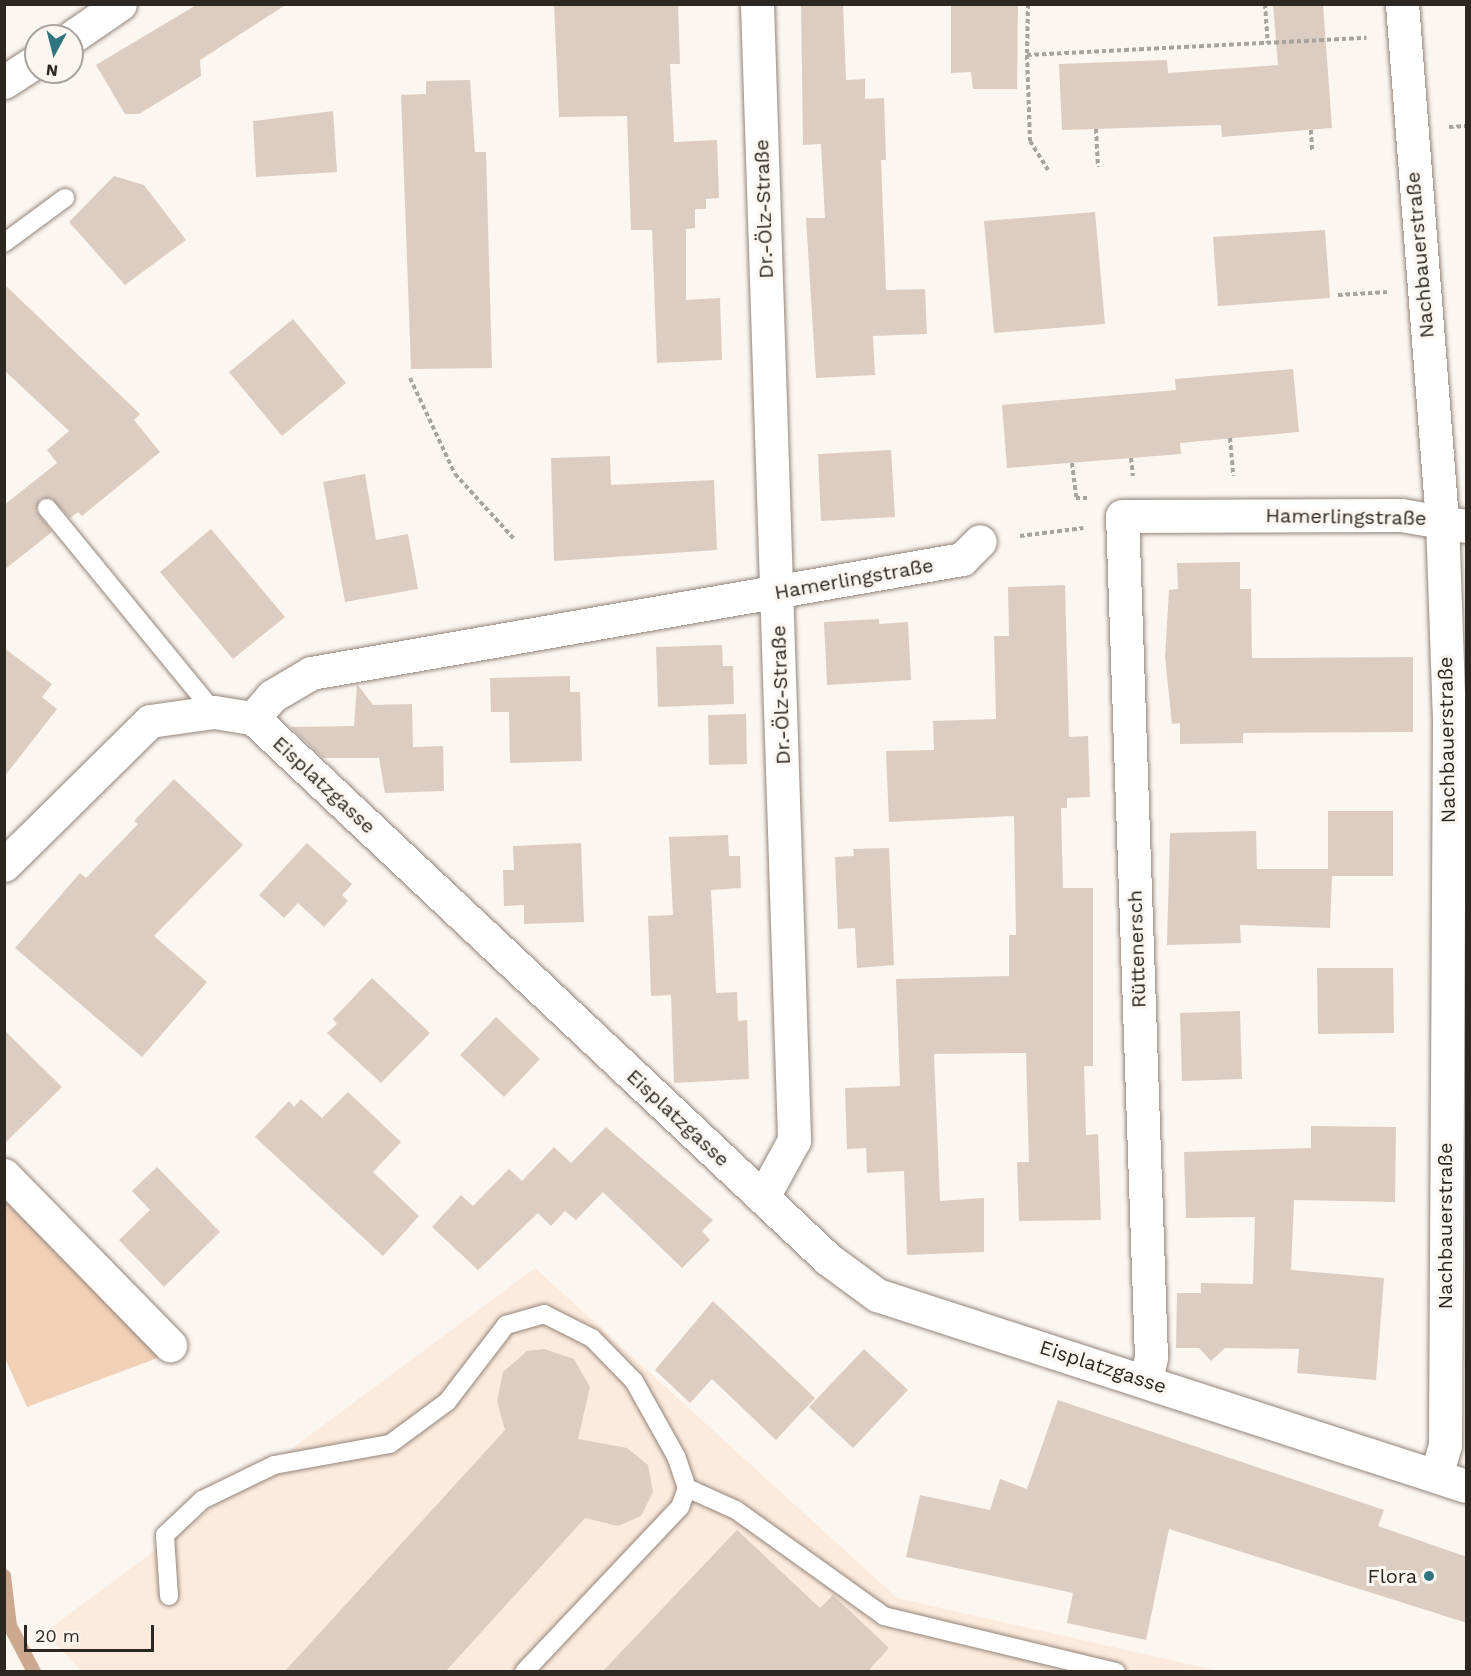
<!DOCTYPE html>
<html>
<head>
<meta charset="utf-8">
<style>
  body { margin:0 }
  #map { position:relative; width:1471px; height:1676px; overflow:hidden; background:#fcf6f1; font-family:"Work Sans",sans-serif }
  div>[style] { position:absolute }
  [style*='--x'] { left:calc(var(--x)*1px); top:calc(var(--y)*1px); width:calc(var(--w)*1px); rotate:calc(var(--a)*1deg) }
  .built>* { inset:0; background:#fceadc }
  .green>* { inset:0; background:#f1d0b8 }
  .stream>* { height:14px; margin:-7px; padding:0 7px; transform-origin:7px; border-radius:7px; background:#cba88e }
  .building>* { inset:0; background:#ddcdc1 }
  .path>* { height:4px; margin-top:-2px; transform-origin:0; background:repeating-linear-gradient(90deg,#a9a39e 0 4.5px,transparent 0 7.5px) }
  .roads { filter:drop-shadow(0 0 2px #938479) drop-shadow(0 0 2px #938479) }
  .service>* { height:18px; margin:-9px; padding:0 9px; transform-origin:9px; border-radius:9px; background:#fff }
  .minor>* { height:33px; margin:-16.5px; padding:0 16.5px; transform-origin:16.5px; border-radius:16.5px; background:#fff }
  .dots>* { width:16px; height:16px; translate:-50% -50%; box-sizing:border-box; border:3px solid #fcf6f1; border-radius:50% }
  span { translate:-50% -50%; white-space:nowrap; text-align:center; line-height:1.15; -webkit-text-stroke:6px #fcf6f1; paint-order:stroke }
  .street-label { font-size:20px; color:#2d2722 }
  .poi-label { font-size:20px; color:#2d2722 }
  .right { translate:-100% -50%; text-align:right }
  .frame { position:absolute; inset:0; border:6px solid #2d2722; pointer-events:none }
  .north { position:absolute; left:24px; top:24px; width:60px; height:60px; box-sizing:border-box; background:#fcf6f1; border:2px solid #a9a39e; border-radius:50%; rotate:187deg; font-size:16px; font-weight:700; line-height:24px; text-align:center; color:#2d2722 }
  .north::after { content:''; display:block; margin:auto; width:21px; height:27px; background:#2e7580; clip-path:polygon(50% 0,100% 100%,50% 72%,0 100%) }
  .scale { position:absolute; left:24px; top:1625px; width:130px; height:27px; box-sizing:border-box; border:3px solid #2d2722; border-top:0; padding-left:8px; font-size:18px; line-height:21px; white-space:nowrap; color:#2d2722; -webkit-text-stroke:4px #fcf6f1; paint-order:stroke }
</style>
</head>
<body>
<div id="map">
  <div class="built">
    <div style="clip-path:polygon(535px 1268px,897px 1598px,1219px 1671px,82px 1672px,45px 1632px)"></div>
  </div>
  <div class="green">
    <div style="clip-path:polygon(4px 1194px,160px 1357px,27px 1407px,5px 1358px)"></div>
  </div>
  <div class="stream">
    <div style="--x:4;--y:1576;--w:50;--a:83.2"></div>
    <div style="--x:10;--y:1626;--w:52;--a:62.4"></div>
  </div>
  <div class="building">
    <div style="clip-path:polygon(198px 4px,287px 4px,200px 60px,201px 76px,139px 114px,125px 114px,96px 65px)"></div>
    <div style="clip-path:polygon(554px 4px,678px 4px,680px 64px,670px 64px,674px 142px,717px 140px,719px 198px,706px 199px,706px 209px,695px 209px,695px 228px,686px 229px,686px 300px,720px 298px,722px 360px,657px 363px,652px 230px,631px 230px,627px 116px,559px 117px)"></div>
    <div style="clip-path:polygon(801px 4px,843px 4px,846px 80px,865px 79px,865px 99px,884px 98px,886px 160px,881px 160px,886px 290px,925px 289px,927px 334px,873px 336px,875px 375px,816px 378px,806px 218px,825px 218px,821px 144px,803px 145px)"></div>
    <div style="clip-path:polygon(951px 4px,1018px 4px,1017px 89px,973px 89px,971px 72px,951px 73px)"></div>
    <div style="clip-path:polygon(1273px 4px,1323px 4px,1332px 128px,1222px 137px,1221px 125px,1062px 130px,1059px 64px,1167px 60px,1168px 73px,1278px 65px)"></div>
    <div style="clip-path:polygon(470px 80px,475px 152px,486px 152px,492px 368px,411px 369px,401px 95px,426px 94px,426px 81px)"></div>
    <div style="clip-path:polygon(333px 111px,337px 172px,256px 177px,253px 121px)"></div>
    <div style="clip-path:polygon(114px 176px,144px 185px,186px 240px,125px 285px,69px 222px)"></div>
    <div style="clip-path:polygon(1095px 212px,1105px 324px,994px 333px,984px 221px)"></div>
    <div style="clip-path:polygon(1325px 230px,1330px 298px,1218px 306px,1213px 237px)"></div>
    <div style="clip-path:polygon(4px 284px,140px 414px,134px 420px,160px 452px,82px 516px,78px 512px,70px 518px,51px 498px,40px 499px,36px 510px,52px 532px,4px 570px,4px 505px,57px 463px,47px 450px,69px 431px,4px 370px)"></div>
    <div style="clip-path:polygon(293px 319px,346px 383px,282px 436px,229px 372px)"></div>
    <div style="clip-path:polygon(1293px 369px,1299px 432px,1180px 443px,1181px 454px,1007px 468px,1002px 405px,1176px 390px,1175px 379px)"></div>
    <div style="clip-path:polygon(891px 450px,895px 517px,821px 521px,818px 454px)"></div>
    <div style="clip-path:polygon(610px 456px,611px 485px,714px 480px,717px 550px,554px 561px,551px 458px)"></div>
    <div style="clip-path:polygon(365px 474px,376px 540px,408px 534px,418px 589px,345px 602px,323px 482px)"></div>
    <div style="clip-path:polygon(211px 529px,285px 617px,233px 659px,160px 572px)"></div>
    <div style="clip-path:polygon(1240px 562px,1240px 589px,1251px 589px,1252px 658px,1413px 657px,1413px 732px,1243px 733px,1243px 743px,1180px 744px,1180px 723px,1172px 724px,1165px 657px,1169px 590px,1178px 589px,1177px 563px)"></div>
    <div style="clip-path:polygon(1065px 585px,1069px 737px,1088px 736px,1090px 797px,1067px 798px,1067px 808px,1061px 808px,1063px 888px,1093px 888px,1093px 1066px,1084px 1066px,1086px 1135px,1098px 1134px,1101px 1220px,1019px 1221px,1017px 1162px,1029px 1162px,1026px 1053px,934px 1054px,940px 1201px,984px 1198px,984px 1252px,907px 1255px,904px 1171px,867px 1173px,866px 1148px,847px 1149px,845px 1088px,900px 1086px,896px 979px,1009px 976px,1009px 935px,1016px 935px,1014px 816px,889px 822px,886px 751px,934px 750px,933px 721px,996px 719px,994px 636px,1009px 636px,1008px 587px)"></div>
    <div style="clip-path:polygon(879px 619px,879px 624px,908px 622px,911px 680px,827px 685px,824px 622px)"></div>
    <div style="clip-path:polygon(722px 645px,723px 666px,733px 666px,734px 704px,658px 707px,656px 647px)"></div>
    <div style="clip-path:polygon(4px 648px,52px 684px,42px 697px,57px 709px,4px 777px)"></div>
    <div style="clip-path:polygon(570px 676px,570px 692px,580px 692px,582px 761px,510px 763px,509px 712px,491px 712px,490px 678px)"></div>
    <div style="clip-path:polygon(357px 684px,373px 705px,412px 704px,413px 747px,443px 746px,444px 791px,385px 793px,379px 758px,323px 758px,290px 727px,354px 726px)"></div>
    <div style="clip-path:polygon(746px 714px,747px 764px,709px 765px,708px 715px)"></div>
    <div style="clip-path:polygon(174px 779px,243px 845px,154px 936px,207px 982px,142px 1057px,15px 948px,80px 873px,86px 878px,138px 824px,134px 821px)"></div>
    <div style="clip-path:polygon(1328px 811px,1393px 811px,1393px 876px,1332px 876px,1330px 928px,1240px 925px,1241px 943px,1167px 945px,1170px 833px,1256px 831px,1257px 869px,1328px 869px)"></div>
    <div style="clip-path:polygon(728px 835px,729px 856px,740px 856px,741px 888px,711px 890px,716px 993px,737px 992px,738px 1021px,747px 1020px,749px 1079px,674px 1083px,671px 995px,651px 996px,648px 916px,673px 915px,669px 837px)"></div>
    <div style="clip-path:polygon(307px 843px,352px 884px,342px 895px,348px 901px,324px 927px,298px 903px,284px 918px,259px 895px)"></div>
    <div style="clip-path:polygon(581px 843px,584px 922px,524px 924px,524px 905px,504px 906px,503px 870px,514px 870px,513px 846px)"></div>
    <div style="clip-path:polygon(889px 848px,894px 965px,857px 968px,855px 928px,838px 929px,835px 857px,854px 856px,853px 849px)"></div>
    <div style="clip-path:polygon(1317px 968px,1393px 968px,1394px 1033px,1318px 1034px)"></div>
    <div style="clip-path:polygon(372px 978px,430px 1033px,381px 1083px,327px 1033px,337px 1024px,333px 1019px)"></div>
    <div style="clip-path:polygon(1240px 1011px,1242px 1079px,1182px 1081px,1180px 1013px)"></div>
    <div style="clip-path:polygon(496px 1017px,540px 1059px,504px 1097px,460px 1055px)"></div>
    <div style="clip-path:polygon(4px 1030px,62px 1087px,4px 1144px)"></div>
    <div style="clip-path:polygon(348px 1092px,401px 1142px,373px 1172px,419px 1216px,383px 1256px,255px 1137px,289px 1101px,294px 1107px,301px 1099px,322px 1118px)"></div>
    <div style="clip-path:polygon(1311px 1126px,1396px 1127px,1395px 1202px,1294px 1200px,1291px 1270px,1384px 1278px,1376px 1380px,1297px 1373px,1299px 1349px,1225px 1348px,1211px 1361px,1199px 1348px,1176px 1348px,1177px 1293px,1201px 1293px,1201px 1283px,1253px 1284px,1255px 1217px,1186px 1218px,1184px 1152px,1311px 1148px)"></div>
    <div style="clip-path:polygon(606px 1127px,713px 1220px,702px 1231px,710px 1240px,682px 1268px,603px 1192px,576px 1220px,565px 1211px,551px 1226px,538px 1213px,478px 1270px,432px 1227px,461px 1195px,473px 1206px,509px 1169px,522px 1181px,554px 1147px,571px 1163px)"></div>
    <div style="clip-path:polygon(157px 1167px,220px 1232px,164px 1287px,119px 1240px,150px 1210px,132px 1191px)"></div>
    <div style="clip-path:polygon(713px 1301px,815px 1398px,776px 1440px,712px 1379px,690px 1403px,655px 1370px)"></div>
    <div style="clip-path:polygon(544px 1349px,574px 1359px,590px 1387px,578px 1439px,627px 1448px,648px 1465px,653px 1492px,641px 1516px,618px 1526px,585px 1518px,446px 1671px,285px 1671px,505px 1430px,497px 1401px,503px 1372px,527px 1351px)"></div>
    <div style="clip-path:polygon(864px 1349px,908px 1390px,853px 1448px,809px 1407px)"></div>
    <div style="clip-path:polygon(1058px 1400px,1384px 1510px,1378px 1526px,1467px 1557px,1467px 1623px,1169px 1529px,1146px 1640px,1067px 1623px,1073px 1593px,906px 1557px,920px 1495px,990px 1510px,1000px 1479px,1027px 1489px)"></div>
    <div style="clip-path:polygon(737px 1530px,820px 1608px,833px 1595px,889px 1648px,868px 1671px,603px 1671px)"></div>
  </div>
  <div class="path">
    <div style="--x:1028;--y:4;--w:51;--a:91.1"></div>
    <div style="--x:1027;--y:55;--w:340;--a:-2.9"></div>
    <div style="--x:1265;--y:4;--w:39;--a:86"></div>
    <div style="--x:1027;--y:55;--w:86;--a:88"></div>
    <div style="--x:1030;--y:141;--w:34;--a:58"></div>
    <div style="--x:1449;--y:127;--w:17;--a:-3"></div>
    <div style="--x:1096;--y:129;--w:38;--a:87"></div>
    <div style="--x:1311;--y:130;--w:22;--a:87"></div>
    <div style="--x:1338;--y:295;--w:49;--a:-3.5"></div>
    <div style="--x:410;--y:378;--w:106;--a:64.9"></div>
    <div style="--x:455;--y:474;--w:89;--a:47.7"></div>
    <div style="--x:1230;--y:438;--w:38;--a:85"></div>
    <div style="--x:1131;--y:458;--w:18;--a:84"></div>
    <div style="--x:1072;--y:463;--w:35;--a:83"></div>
    <div style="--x:1076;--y:498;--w:11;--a:0"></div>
    <div style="--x:1020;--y:536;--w:64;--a:-7.1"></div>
  </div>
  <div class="roads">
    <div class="service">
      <div style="--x:4;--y:243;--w:76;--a:-36.4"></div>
      <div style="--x:47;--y:508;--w:264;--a:50.7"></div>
      <div style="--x:687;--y:1488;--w:54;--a:24.2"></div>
      <div style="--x:736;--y:1510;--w:182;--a:35.6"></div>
      <div style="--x:884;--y:1616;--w:239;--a:13.6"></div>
      <div style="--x:169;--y:1596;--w:61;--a:-93.8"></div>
      <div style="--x:165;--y:1535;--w:51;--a:-43.4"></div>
      <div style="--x:202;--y:1500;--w:80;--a:-25.9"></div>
      <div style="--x:274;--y:1465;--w:118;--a:-10.3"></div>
      <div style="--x:390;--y:1444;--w:71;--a:-36.4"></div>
      <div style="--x:447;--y:1402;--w:97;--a:-52.5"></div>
      <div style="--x:506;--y:1325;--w:40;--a:-16"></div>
      <div style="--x:544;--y:1314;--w:54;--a:26.6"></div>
      <div style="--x:592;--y:1338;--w:60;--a:45.7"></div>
      <div style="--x:634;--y:1381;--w:86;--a:60.8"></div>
      <div style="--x:676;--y:1456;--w:34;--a:71"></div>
      <div style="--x:687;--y:1488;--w:20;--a:110"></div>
      <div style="--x:680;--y:1507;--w:227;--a:133.4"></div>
    </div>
    <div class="minor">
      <div style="--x:757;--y:4;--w:1137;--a:88.13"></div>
      <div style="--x:794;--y:1140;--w:65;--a:118.5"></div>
      <div style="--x:1402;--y:4;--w:518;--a:85.57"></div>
      <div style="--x:1442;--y:520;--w:203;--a:88"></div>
      <div style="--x:1449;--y:723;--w:722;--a:90.32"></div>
      <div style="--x:1445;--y:1445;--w:32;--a:106"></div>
      <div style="--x:72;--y:37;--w:58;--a:-34.5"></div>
      <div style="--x:4;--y:82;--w:38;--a:-33"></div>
      <div style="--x:253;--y:718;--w:29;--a:-49"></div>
      <div style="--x:272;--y:696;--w:45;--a:-30.5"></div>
      <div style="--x:311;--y:673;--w:661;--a:-9.93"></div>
      <div style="--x:962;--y:559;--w:25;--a:-45"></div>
      <div style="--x:4;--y:865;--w:205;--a:-44.6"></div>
      <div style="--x:150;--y:721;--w:65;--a:-8"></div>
      <div style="--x:214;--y:712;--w:39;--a:9"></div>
      <div style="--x:253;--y:718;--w:789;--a:43.25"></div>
      <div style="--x:828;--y:1259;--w:61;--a:36.3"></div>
      <div style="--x:877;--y:1295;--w:619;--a:17.97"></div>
      <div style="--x:4;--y:1175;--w:238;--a:45.7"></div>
      <div style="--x:1146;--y:1381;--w:25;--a:-78"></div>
      <div style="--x:1151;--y:1357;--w:841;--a:-91.97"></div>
      <div style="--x:1122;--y:516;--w:279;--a:-0.2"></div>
      <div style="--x:1401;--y:515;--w:66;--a:9.6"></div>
    </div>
  </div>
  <div class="dots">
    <div style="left:1429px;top:1576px;background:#2e7580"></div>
  </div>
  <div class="street-label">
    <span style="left:764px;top:209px;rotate:-92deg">Dr.-Ölz-Straße</span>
    <span style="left:1420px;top:255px;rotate:-95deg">Nachbauerstraße</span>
    <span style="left:1346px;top:517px;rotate:1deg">Hamerlingstraße</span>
    <span style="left:854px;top:579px;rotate:-10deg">Hamerlingstraße</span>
    <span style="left:781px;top:695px;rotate:-92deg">Dr.-Ölz-Straße</span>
    <span style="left:1447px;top:740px;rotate:-91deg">Nachbauerstraße</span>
    <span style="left:324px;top:785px;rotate:43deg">Eisplatzgasse</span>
    <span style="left:1137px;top:949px;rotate:-92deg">Rüttenersch</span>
    <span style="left:678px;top:1118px;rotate:43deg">Eisplatzgasse</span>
    <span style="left:1445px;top:1226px;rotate:-90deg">Nachbauerstraße</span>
    <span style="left:1103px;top:1367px;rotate:18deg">Eisplatzgasse</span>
  </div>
  <div class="poi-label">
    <span class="right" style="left:1417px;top:1576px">Flora</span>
  </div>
  <div class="frame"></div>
  <div class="north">N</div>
  <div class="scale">20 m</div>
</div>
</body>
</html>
